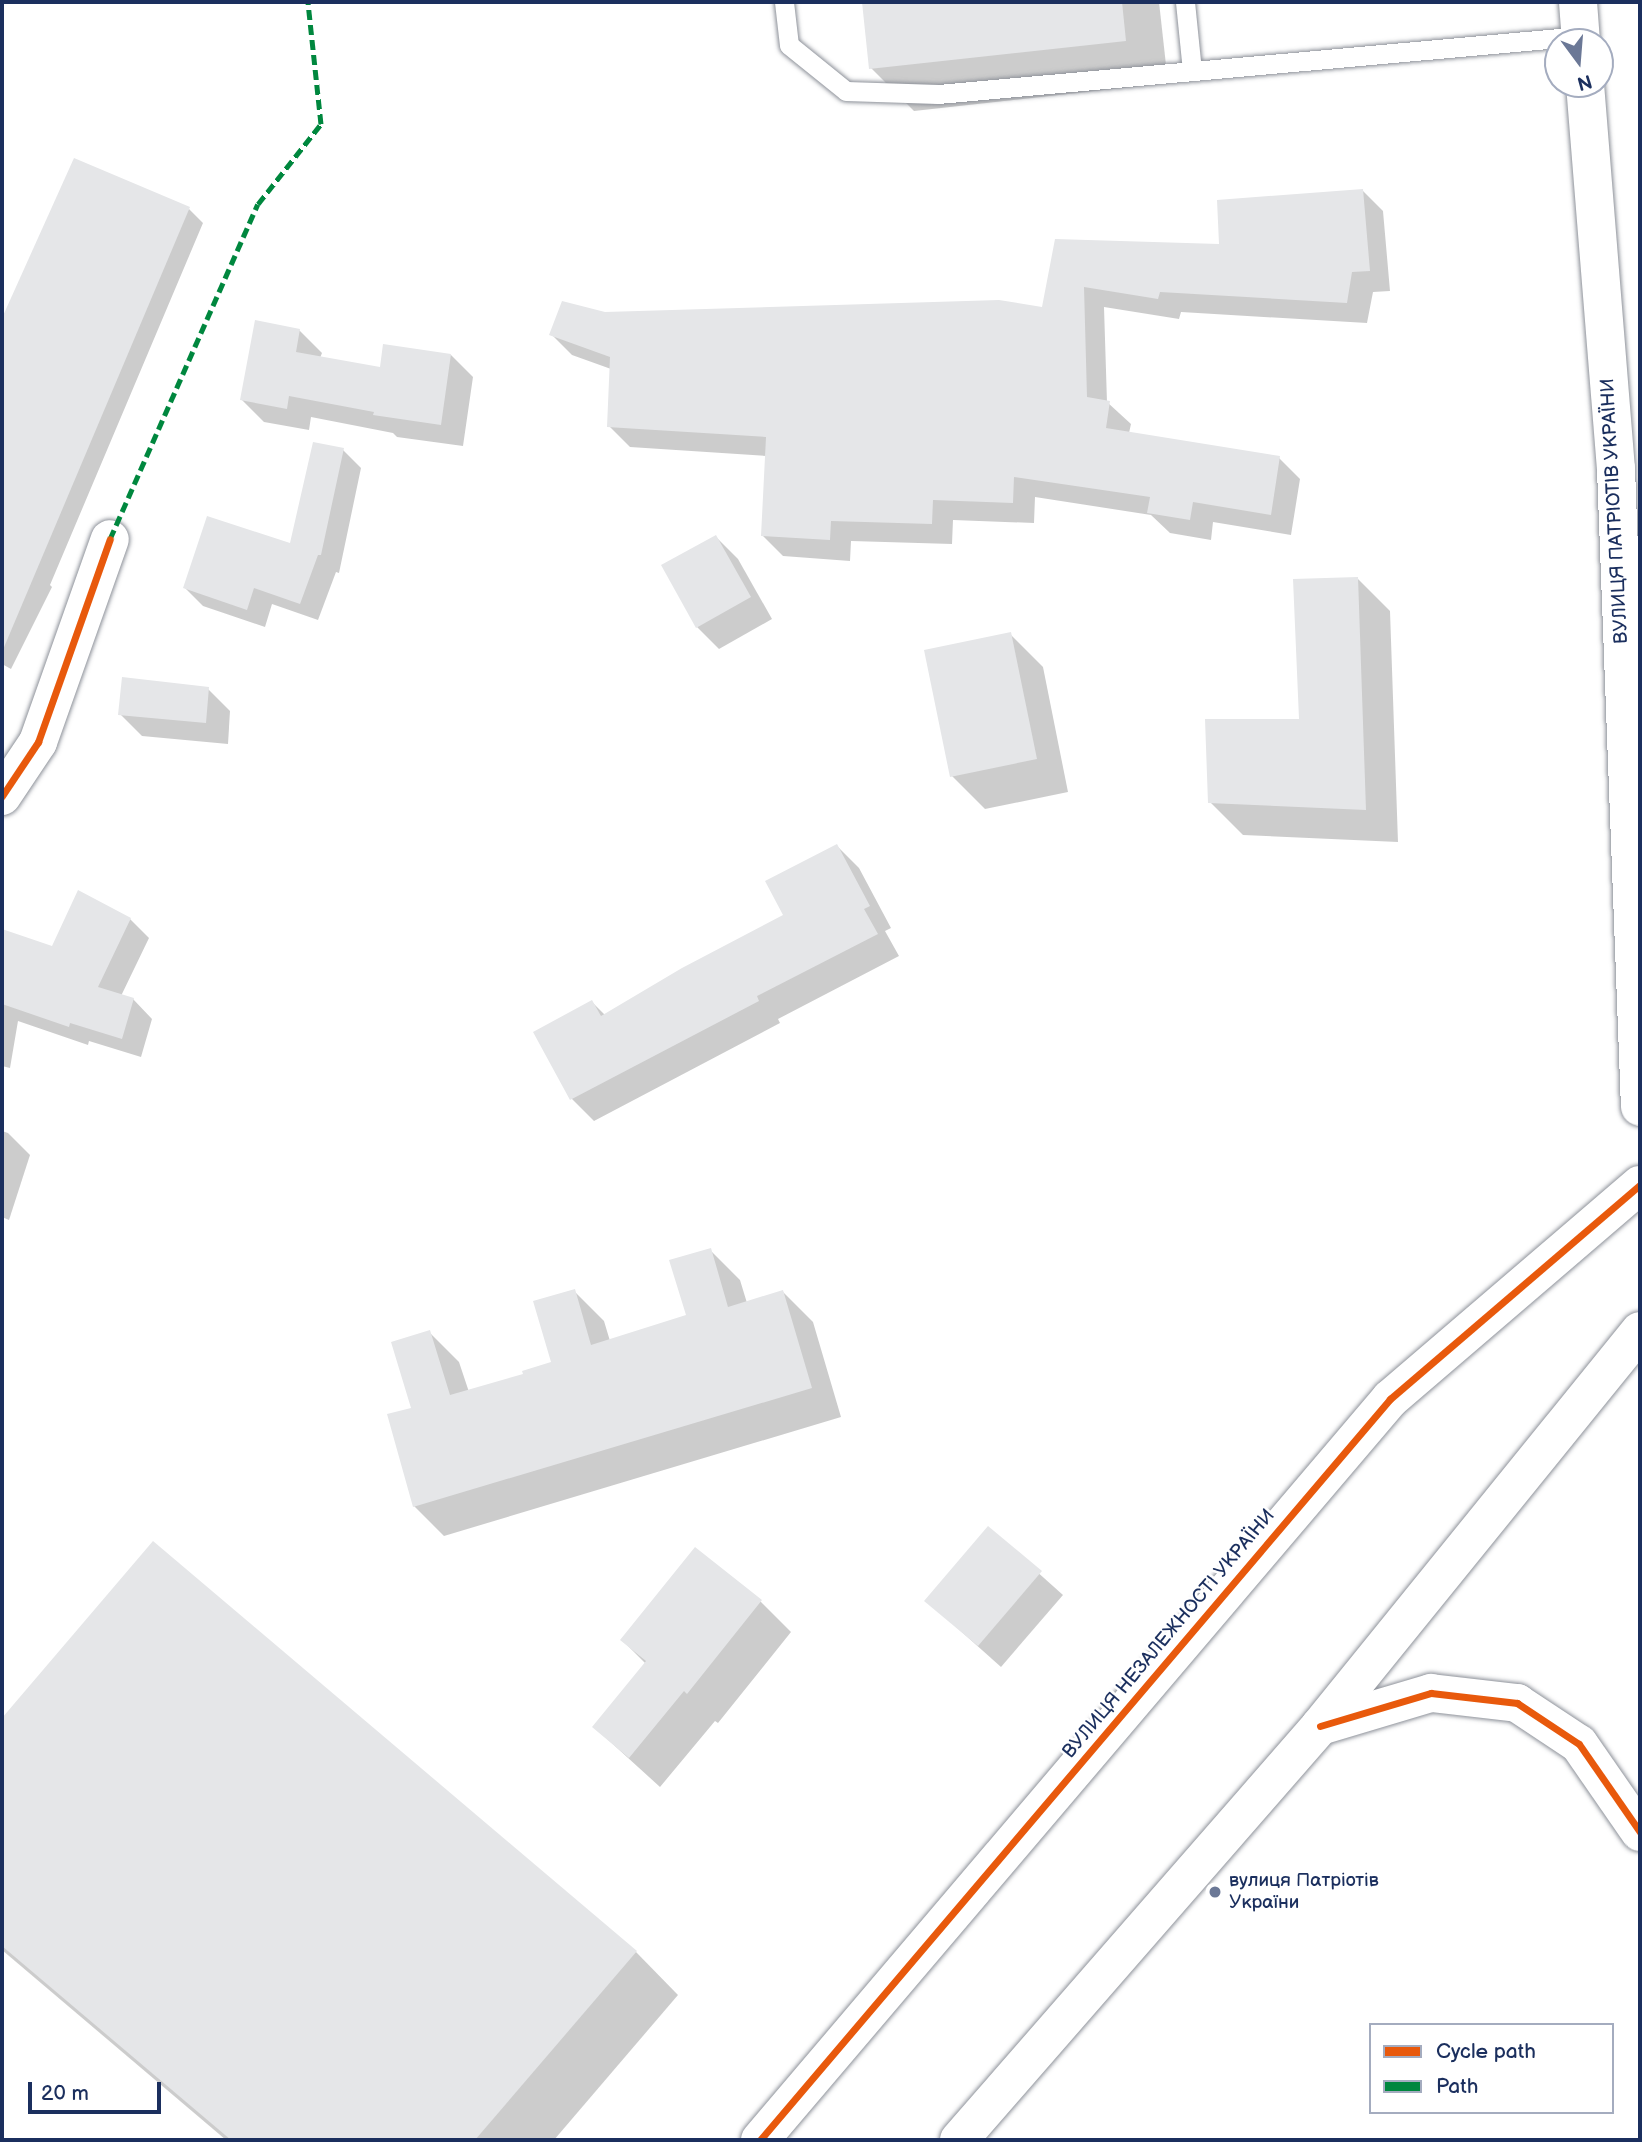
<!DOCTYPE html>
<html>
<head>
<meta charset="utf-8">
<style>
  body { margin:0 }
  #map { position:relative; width:1642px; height:2142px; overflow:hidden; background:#fff; font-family:"Balsamiq Sans",sans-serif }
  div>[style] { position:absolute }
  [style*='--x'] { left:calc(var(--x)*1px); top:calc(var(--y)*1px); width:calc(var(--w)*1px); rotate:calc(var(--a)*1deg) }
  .shadow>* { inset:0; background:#0003 }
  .building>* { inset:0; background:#e5e6e8 }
  .roads { filter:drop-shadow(0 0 2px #8e929a) drop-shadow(0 0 2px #8e929a) }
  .service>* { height:19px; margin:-9.5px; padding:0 9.5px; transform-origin:9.5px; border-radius:9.5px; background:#fff }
  .minor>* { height:38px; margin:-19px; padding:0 19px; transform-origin:19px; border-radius:19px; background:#fff }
  .tertiary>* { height:38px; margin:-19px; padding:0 19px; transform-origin:19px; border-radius:19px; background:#fff }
  .secondary>* { height:38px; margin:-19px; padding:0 19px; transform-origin:19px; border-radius:19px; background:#fff }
  .quiet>* { height:5px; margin-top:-2.5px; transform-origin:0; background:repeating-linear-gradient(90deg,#00873e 0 10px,transparent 0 15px) }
  .cycleway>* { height:7px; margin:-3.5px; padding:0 3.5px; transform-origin:3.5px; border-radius:3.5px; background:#e8590c }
  .dots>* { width:19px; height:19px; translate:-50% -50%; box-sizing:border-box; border:4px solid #fff; border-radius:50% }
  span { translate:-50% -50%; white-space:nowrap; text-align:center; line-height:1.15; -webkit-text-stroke:5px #fff; paint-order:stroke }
  .street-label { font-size:19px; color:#1b2f5e }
  .poi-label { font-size:19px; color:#1b2f5e }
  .left { translate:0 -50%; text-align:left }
  .frame { position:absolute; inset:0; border:4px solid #1b2f5e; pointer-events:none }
  .legend { position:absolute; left:1369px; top:2023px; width:245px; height:91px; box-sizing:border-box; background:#fff; border:2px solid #a4acbf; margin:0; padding:9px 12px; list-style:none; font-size:21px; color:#1b2f5e }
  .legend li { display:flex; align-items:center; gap:14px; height:35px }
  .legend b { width:35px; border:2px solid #a4acbf }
  .north { position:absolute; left:1544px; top:28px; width:70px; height:70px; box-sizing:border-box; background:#fff; border:2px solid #a4acbf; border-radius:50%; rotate:164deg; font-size:19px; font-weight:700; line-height:28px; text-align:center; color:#1b2f5e }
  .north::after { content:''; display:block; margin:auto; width:24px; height:32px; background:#6b7896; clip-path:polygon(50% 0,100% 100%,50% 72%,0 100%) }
  .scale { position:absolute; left:28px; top:2082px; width:133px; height:32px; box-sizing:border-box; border:4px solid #1b2f5e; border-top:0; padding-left:9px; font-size:21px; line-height:24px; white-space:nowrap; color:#1b2f5e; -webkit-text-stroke:5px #fff; paint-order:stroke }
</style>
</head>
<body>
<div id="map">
  <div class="shadow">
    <div style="clip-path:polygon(864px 2px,1159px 2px,1168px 83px,914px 111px,871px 68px)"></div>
    <div style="clip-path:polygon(1362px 190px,1383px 211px,1390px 291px,1373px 292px,1367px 323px,1181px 312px,1179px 319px,1104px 307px,1107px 402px,1131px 424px,1129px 433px,1279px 458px,1300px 479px,1291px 535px,1213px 522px,1211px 540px,1170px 533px,1151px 515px,1035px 497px,1034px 523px,953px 520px,952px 544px,851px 541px,850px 561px,783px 556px,762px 535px,767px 456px,630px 447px,609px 426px,611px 369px,572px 355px,551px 334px,605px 313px,1043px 309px,1056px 241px,1221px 246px)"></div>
    <div style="clip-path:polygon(189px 209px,203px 223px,50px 585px,52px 587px,11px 669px,2px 664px,2px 315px)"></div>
    <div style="clip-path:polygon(299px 330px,322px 353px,320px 358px,381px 369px,451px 355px,473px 377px,463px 446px,397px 437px,393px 433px,311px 417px,309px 430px,264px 422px,242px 400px)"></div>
    <div style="clip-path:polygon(343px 450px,361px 468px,339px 573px,336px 572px,318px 620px,272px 604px,265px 627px,203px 606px,185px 588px,291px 545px)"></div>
    <div style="clip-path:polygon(716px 537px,738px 559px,772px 619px,719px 649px,697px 627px)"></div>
    <div style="clip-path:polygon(1357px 578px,1390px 611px,1398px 842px,1243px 835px,1210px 802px,1300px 721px)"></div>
    <div style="clip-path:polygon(1010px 634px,1043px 667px,1068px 792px,985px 809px,952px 776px)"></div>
    <div style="clip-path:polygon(208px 689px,230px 711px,228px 744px,142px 736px,120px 714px)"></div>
    <div style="clip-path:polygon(837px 846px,859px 868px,891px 928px,885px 931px,899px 956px,778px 1019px,780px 1023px,594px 1121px,572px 1099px,535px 1033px,592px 1002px,605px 1015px,785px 916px)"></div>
    <div style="clip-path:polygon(130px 919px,149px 938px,121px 996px,133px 999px,152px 1019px,141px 1057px,89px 1041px,88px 1045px,18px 1021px,10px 1068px,2px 1066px,2px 931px,53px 948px)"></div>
    <div style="clip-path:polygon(2px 1131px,8px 1133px,30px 1155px,9px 1220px,2px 1217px)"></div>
    <div style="clip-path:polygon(710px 1250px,740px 1280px,747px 1303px,783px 1292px,813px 1322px,841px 1417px,444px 1536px,414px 1506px,414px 1409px,429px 1332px,459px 1362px,469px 1392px,526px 1375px,553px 1364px,574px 1291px,604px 1321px,610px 1341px,688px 1317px)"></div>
    <div style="clip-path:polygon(988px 1528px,1063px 1595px,1001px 1667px,927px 1601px)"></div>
    <div style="clip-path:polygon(153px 1543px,636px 1952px,678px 1995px,554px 2140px,226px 2140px,2px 1950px,2px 1720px)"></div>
    <div style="clip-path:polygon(695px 1549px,761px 1602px,791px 1632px,718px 1723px,715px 1721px,660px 1787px,594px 1727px,646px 1664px,622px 1640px)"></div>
  </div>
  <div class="building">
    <div style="clip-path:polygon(862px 2px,1122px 2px,1126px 41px,869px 69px)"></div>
    <div style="clip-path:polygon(74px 158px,190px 207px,2px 652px,2px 318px)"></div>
    <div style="clip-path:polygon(1363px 189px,1370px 271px,1352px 272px,1347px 303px,1160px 292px,1158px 299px,1084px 287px,1087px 397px,1110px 401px,1106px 428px,1280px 456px,1271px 515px,1193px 502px,1190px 520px,1147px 513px,1150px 497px,1014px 477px,1013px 503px,933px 500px,932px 524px,831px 521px,830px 540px,761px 536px,766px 437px,607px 427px,610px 357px,549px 335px,562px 301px,605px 312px,999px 300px,1042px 307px,1055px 239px,1219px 244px,1217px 200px)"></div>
    <div style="clip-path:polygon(255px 320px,300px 329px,296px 352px,380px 367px,383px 344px,451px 354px,441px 425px,373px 415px,374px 412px,289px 396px,287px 409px,240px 400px)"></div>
    <div style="clip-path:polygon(313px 442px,344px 448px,321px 555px,318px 555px,300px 604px,254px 588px,247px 610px,183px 588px,207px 516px,290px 543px)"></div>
    <div style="clip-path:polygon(716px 535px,751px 597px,696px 628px,661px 565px)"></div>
    <div style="clip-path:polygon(1358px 577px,1366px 810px,1208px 803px,1205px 719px,1299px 719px,1293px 579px)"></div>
    <div style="clip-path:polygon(1011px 632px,1037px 759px,950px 777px,924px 650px)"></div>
    <div style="clip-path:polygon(122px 677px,209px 687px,206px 723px,118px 715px)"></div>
    <div style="clip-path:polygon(837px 844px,870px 906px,864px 909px,878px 934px,757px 996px,759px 1001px,570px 1100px,533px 1032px,592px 1000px,601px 1016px,682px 968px,783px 915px,765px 881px)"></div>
    <div style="clip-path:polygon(78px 890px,131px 918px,98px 987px,134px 998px,122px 1039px,70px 1023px,69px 1027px,2px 1004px,2px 929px,52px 946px)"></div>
    <div style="clip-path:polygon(711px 1248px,728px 1307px,783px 1290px,812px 1388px,413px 1507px,387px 1414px,411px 1408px,391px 1342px,430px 1330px,450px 1395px,523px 1374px,522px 1371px,551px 1362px,533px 1301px,575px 1289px,591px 1345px,686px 1315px,669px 1260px)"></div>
    <div style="clip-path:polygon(988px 1526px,1042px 1571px,978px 1646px,924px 1601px)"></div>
    <div style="clip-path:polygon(153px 1541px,637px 1951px,475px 2140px,231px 2140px,2px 1946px,2px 1718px)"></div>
    <div style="clip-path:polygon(695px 1547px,762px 1600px,687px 1694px,684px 1691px,629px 1758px,592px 1727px,646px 1661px,620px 1640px)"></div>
  </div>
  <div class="roads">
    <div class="service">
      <div style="--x:784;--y:2;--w:43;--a:83.4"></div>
      <div style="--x:789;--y:45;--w:73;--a:38.9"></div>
      <div style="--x:846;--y:91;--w:92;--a:1.9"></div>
      <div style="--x:938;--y:94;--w:646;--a:-5.15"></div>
      <div style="--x:1185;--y:2;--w:69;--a:84.2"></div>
    </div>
    <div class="minor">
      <div style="--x:2;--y:796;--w:65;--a:-56.3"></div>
      <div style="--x:38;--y:742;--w:215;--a:-70.5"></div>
    </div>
    <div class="tertiary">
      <div style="--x:1320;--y:1726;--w:116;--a:-16.6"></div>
      <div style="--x:1431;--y:1693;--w:87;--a:6.6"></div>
      <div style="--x:1517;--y:1703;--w:74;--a:33.5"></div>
      <div style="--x:1579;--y:1744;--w:107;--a:55.3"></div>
      <div style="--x:760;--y:2140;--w:973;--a:-49.63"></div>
      <div style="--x:1390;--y:1399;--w:329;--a:-40.6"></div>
      <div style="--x:959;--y:2140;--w:549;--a:-48.91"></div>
      <div style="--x:1320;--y:1726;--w:508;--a:-50.99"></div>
    </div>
    <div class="secondary">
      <div style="--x:1578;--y:2;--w:40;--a:85.7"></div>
      <div style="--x:1585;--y:84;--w:386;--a:85.4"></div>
      <div style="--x:1616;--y:469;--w:638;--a:87.85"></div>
    </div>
  </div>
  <div class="quiet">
    <div style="--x:110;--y:539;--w:366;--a:-66.2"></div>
    <div style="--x:258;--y:204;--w:102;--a:-51.8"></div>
    <div style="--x:321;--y:124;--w:123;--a:-96.1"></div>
  </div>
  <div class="cycleway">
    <div style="--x:2;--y:796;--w:65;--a:-56.3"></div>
    <div style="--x:38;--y:742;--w:215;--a:-70.5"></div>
    <div style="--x:1320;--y:1726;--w:116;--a:-16.6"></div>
    <div style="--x:1431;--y:1693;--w:87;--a:6.6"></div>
    <div style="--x:1517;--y:1703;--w:74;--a:33.5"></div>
    <div style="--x:1579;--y:1744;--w:107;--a:55.3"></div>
    <div style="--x:760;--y:2140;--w:973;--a:-49.63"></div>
    <div style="--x:1390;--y:1399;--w:329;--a:-40.6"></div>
  </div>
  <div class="dots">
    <div style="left:1215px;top:1892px;background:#6b7896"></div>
  </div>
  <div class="street-label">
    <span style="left:1615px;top:511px;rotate:-93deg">ВУЛИЦЯ ПАТРІОТІВ УКРАЇНИ</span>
    <span style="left:1169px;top:1634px;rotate:-50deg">ВУЛИЦЯ НЕЗАЛЕЖНОСТІ УКРАЇНИ</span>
  </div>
  <div class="poi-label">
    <span class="left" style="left:1229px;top:1892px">вулиця Патріотів<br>України</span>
  </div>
  <div class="frame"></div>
  <ul class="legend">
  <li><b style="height:9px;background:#e8590c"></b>Cycle path</li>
  <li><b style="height:9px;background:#00873e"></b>Path</li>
  </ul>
  <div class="north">N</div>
  <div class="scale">20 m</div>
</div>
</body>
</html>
